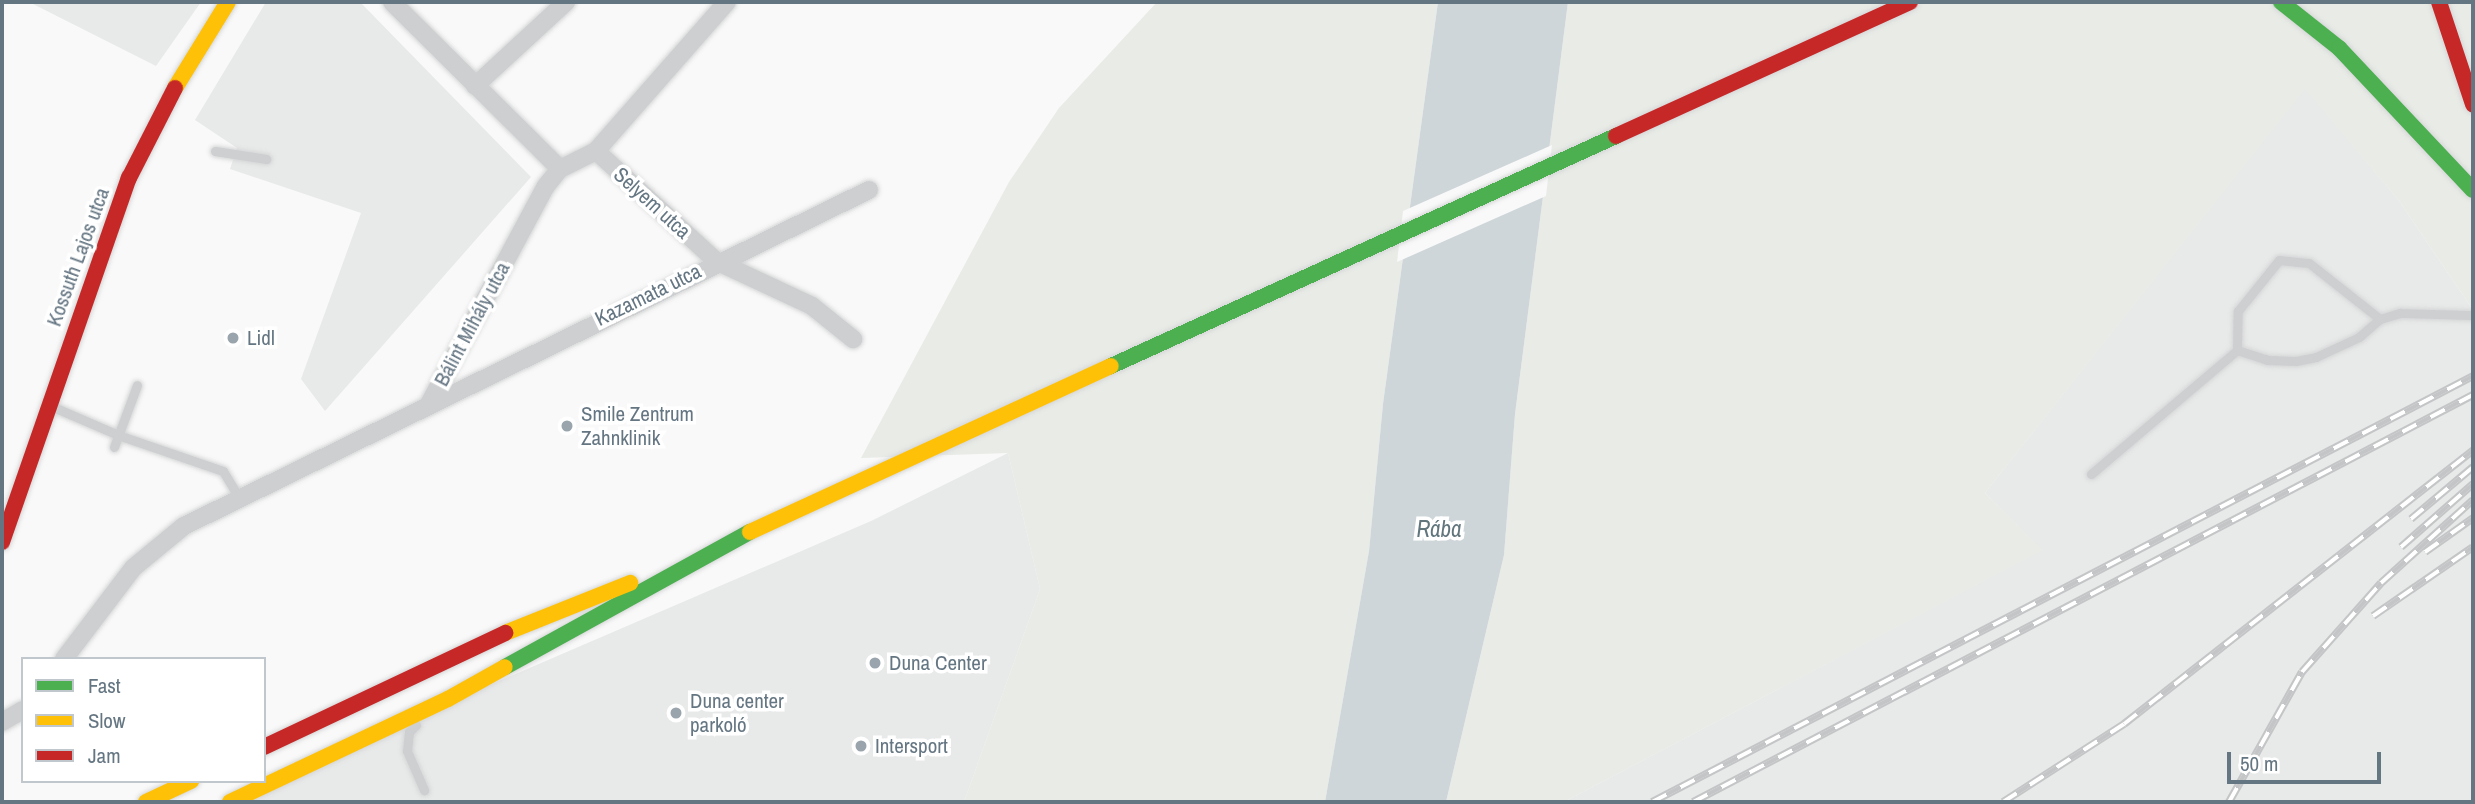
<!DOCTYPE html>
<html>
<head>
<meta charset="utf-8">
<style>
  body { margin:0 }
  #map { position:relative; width:2475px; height:804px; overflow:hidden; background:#f9f9f9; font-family:"Archivo Narrow",sans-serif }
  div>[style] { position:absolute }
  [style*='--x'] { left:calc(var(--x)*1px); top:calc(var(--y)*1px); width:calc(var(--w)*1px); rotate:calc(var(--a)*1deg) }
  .built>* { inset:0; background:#e8e9e9 }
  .green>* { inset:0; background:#e8ebe6 }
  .water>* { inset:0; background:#ced6d9 }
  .pier>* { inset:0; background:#f9f9f9 }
  .roads { filter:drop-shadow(0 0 2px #d5d6d7) drop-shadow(0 0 2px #d5d6d7) }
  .lane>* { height:9px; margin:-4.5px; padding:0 4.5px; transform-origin:4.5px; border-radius:4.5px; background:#cecfd0 }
  .street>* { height:18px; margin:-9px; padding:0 9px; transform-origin:9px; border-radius:9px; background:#cecfd0 }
  .fast>* { height:16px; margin:-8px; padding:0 8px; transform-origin:8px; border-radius:8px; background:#4caf50 }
  .slow>* { height:16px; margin:-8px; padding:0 8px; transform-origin:8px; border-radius:8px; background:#ffc107 }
  .jam>* { height:16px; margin:-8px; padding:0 8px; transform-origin:8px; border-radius:8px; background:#c62828 }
  .rail>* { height:8px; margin-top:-4px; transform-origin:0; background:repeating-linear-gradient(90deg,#fff 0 16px,#c3c5c6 0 32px); box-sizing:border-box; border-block:2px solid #c3c5c6 }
  .dots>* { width:19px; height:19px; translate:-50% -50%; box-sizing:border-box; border:4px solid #fff; border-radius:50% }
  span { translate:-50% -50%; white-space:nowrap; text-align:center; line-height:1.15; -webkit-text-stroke:7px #fff; paint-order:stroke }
  .street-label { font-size:21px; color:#657683 }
  .poi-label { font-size:21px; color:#657683 }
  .left { translate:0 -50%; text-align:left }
  .water-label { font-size:23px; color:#60757c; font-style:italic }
  .frame { position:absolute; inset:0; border:4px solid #657683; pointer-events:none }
  .legend { position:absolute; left:21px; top:657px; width:245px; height:126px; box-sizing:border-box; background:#fff; border:2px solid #c1c8cd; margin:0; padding:9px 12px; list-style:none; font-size:21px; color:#657683 }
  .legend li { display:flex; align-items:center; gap:14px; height:35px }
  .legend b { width:35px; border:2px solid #c1c8cd }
  .scale { position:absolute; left:2227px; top:752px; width:154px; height:32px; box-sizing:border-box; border:4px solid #657683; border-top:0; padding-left:9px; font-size:21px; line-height:24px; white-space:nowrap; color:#657683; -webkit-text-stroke:5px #fff; paint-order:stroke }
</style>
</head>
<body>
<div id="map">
  <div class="built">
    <div style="clip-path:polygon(29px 2px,201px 2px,156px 66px)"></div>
    <div style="clip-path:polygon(266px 2px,360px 2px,531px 177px,325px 411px,301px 379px,361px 213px,230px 169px,237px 148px,195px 120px)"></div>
    <div style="clip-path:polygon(2305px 88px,2399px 201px,2473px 310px,2473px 802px,1564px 802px,2042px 550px,1985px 493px)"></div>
    <div style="clip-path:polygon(1008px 453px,1040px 589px,964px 802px,218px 802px,871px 521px)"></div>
  </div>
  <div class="green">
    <div style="clip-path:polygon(1157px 2px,1438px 2px,1383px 404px,1369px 551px,1325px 802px,964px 802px,1040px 589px,1008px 453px,861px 458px,1009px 182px,1059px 108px)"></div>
    <div style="clip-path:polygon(1568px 2px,2473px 2px,2473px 310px,2399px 201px,2305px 89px,1985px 493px,2043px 550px,1564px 802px,1446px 802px,1504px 555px,1515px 414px)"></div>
  </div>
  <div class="water">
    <div style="clip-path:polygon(1438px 2px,1568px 2px,1515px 414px,1504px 555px,1446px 802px,1325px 802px,1369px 551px,1383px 404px)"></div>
  </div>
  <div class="pier">
    <div style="clip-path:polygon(1552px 145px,1546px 196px,1397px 262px,1403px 211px)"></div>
  </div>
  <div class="roads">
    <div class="lane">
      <div style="--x:215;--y:151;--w:52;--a:8.9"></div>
      <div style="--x:2237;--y:350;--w:39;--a:-89"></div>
      <div style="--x:2238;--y:311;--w:65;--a:-51.2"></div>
      <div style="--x:2279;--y:260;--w:30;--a:6"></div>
      <div style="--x:2309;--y:263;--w:90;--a:38.3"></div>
      <div style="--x:51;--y:406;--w:73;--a:23.4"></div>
      <div style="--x:118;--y:435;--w:111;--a:18.9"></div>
      <div style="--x:223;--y:471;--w:31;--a:59"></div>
      <div style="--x:114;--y:447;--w:66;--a:-69.6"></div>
      <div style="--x:2091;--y:474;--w:192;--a:-40.3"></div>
      <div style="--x:2237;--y:350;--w:32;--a:18"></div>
      <div style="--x:2267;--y:360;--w:29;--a:2"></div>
      <div style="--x:2296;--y:361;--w:20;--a:-11"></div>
      <div style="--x:2316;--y:357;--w:47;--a:-24.9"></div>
      <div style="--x:2359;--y:337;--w:28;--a:-41"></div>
      <div style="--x:2380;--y:319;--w:21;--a:-17"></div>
      <div style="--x:2400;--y:313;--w:73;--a:1.6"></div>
      <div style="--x:416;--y:725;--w:10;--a:135"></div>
      <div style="--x:409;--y:732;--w:19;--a:96"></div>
      <div style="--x:407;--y:751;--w:43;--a:66.4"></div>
    </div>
    <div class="street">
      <div style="--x:392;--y:2;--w:237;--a:44.8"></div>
      <div style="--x:475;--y:86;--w:124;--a:-42.7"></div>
      <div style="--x:596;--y:151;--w:163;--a:42.5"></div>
      <div style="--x:716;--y:261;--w:106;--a:25.1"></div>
      <div style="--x:812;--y:306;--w:53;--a:38.8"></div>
      <div style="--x:429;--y:404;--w:247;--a:-61.8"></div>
      <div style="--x:546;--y:186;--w:22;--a:-51"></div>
      <div style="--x:560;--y:169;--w:40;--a:-26.6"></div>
      <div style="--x:596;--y:151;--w:198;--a:-48.7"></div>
      <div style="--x:64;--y:659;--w:114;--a:-52.8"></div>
      <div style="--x:133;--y:568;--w:66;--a:-39.5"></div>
      <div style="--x:184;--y:526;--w:763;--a:-26.13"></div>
      <div style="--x:2;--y:722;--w:24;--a:-30"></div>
    </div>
    <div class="fast">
      <div style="--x:2281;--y:2;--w:74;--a:38.4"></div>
      <div style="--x:2339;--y:48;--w:195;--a:46.7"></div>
      <div style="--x:1111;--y:366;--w:555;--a:-24.49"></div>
      <div style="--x:505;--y:667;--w:280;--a:-28.9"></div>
    </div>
    <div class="slow">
      <div style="--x:175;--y:88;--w:101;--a:-58.4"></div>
      <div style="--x:750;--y:532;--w:397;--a:-24.7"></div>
      <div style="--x:505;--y:633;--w:135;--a:-21.8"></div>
      <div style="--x:146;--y:802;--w:50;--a:-25"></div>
      <div style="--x:230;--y:802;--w:241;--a:-25.3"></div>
      <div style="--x:448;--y:699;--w:65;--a:-29.3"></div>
    </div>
    <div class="jam">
      <div style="--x:2439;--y:2;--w:108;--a:71.6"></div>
      <div style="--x:1616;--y:136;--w:323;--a:-24.5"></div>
      <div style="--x:2;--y:542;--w:386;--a:-70.8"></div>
      <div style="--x:129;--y:178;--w:101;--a:-62.9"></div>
      <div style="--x:264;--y:747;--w:267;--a:-25.3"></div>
    </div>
  </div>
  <div class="rail">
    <div style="--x:2411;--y:519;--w:81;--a:-40"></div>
    <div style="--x:2401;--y:547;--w:96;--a:-41.2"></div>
    <div style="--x:2425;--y:552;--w:59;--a:-35.3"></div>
    <div style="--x:2373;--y:616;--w:121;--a:-34.6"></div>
    <div style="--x:1652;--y:802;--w:925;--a:-27.42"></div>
    <div style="--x:1693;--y:802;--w:880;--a:-27.56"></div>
    <div style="--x:2003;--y:802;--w:144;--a:-32.8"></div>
    <div style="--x:2124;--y:724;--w:444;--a:-38.1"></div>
    <div style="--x:2229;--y:802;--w:149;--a:-60.7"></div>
    <div style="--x:2302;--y:672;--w:119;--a:-48.4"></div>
    <div style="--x:2381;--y:583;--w:124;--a:-42.1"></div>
  </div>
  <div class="dots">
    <div style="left:233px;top:338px;background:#99a4ac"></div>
    <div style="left:567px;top:426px;background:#99a4ac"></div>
    <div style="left:875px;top:663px;background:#99a4ac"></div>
    <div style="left:676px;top:713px;background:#99a4ac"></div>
    <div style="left:861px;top:746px;background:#99a4ac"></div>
  </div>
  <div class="street-label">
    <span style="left:652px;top:203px;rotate:42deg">Selyem utca</span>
    <span style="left:78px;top:257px;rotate:-70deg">Kossuth Lajos utca</span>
    <span style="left:648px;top:295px;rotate:-26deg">Kazamata utca</span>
    <span style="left:472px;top:324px;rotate:-62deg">Bálint Mihály utca</span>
  </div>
  <div class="poi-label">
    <span class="left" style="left:247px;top:338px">Lidl</span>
    <span class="left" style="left:581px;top:426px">Smile Zentrum<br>Zahnklinik</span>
    <span class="left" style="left:889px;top:663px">Duna Center</span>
    <span class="left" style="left:690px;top:713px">Duna center<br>parkoló</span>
    <span class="left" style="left:875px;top:746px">Intersport</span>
  </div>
  <div class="water-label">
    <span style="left:1439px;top:529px">Rába</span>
  </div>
  <div class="frame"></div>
  <ul class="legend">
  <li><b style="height:9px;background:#4caf50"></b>Fast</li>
  <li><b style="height:9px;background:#ffc107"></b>Slow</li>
  <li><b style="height:9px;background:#c62828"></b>Jam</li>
  </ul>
  <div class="scale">50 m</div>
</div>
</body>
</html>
